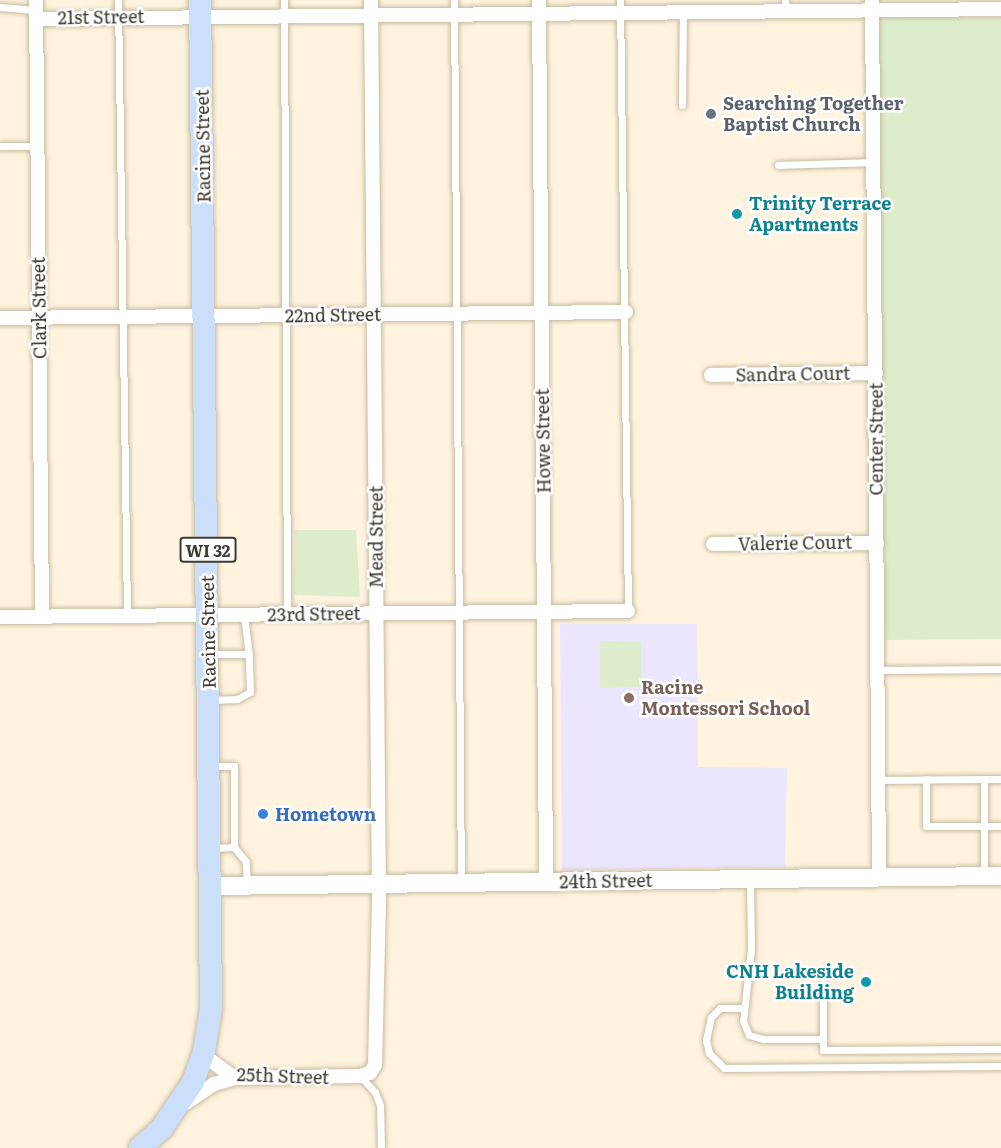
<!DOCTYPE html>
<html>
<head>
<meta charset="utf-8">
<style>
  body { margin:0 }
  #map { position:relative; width:1001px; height:1148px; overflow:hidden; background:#fef3de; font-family:Literata,serif }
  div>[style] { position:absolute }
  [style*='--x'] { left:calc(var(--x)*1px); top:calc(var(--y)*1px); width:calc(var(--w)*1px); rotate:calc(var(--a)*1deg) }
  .education>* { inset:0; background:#ebe6fd }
  .green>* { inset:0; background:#ddedcb }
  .roads { filter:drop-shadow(0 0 2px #c8baa1) drop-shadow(0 0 2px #c8baa1) }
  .service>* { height:7px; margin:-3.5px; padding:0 3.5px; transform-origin:3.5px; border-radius:3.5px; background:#fff }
  .minor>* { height:14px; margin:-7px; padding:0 7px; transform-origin:7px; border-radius:7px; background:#fff }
  .tertiary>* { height:18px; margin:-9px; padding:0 9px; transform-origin:9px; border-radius:9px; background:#fff }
  .primary>* { height:22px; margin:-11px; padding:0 11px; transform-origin:11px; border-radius:11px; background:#ccdffa }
  .dots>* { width:16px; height:16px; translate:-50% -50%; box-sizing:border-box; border:3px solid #fff; border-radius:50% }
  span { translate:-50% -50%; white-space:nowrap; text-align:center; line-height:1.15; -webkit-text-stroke:5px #fff; paint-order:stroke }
  .shield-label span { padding:2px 4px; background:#fff; border:2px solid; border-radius:4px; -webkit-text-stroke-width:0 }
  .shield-label { font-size:16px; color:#3f392f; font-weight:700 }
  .street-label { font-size:18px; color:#3f392f }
  .worship-label { font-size:18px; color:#5b616d; font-weight:700 }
  .left { translate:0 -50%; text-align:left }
  .culture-label { font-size:18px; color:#0d838f; font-weight:700 }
  .right { translate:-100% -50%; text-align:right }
  .education-label { font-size:18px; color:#785e54; font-weight:700 }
  .shop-label { font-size:18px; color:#366cbe; font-weight:700 }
</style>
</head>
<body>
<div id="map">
  <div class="education">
    <div style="clip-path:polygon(560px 624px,697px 624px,698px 767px,787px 768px,785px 867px,562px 870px)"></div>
  </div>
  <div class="green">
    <div style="clip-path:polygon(1001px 17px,1001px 639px,885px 640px,879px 18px)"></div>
    <div style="clip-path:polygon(295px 530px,356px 530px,360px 597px,294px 595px)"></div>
    <div style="clip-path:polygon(600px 641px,641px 642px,641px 687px,600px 688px)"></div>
  </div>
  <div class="roads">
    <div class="service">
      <div style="--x:118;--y:0;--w:616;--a:89.16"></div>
      <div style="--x:284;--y:0;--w:614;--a:89.72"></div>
      <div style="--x:454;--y:0;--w:883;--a:89.55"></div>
      <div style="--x:620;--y:0;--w:611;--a:89.25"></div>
      <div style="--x:785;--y:0;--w:10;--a:84"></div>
      <div style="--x:0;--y:7;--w:37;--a:5"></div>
      <div style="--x:682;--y:105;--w:94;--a:-89.4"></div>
      <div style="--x:0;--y:146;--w:38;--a:0"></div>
      <div style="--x:778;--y:165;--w:95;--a:-1.8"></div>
      <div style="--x:244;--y:615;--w:39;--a:83"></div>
      <div style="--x:876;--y:670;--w:125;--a:-0.5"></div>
      <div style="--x:210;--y:700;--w:27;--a:-2"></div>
      <div style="--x:237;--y:699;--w:15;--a:-28"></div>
      <div style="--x:250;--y:692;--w:38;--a:-92"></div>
      <div style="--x:249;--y:654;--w:38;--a:180"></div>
      <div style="--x:212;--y:766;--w:22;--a:0"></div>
      <div style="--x:234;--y:766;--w:81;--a:90"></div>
      <div style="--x:234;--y:847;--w:19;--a:51"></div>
      <div style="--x:246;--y:862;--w:23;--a:88"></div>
      <div style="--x:926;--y:779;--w:47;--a:90"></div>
      <div style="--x:926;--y:826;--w:75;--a:0"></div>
      <div style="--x:984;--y:779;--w:17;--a:0"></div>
      <div style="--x:878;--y:780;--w:106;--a:-0.5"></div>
      <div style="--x:984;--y:779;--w:95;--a:90"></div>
      <div style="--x:213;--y:848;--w:21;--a:-3"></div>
      <div style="--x:750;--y:879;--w:70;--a:89.2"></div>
      <div style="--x:751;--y:949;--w:72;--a:96.3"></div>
      <div style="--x:743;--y:1021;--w:15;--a:67"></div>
      <div style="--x:749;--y:1035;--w:15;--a:16"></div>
      <div style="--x:763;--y:1039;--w:60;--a:0"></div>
      <div style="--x:823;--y:971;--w:79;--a:90"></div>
      <div style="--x:823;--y:1050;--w:178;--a:-0.3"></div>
      <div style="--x:743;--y:1008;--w:23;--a:180"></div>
      <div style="--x:720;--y:1008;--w:13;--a:135"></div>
      <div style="--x:711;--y:1017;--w:24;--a:102"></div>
      <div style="--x:706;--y:1040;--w:13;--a:77"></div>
      <div style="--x:709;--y:1053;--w:21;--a:45"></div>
      <div style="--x:724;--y:1068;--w:277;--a:-0.4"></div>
      <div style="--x:360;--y:1076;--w:22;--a:47"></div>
      <div style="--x:375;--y:1092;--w:14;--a:69"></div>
      <div style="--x:380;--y:1105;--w:43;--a:88.7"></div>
    </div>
    <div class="minor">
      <div style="--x:36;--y:0;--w:617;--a:89.44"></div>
      <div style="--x:539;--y:0;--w:881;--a:89.54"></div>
      <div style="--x:872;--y:0;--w:878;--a:89.54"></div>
      <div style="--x:37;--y:19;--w:964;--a:-0.59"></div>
      <div style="--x:0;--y:318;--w:626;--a:-0.55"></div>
      <div style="--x:711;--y:375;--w:165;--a:-0.7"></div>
      <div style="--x:713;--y:544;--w:164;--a:-0.3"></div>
      <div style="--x:0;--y:617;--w:628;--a:-0.55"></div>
      <div style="--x:203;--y:1055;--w:39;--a:36"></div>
      <div style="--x:235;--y:1078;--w:125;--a:-0.9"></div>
      <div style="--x:360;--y:1076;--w:10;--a:-17"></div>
      <div style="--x:370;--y:1073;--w:9;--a:-58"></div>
      <div style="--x:375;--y:1065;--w:165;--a:-88.6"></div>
      <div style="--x:379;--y:900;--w:900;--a:-90.51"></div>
      <div style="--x:180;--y:1107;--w:41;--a:-34.1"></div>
      <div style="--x:214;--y:1084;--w:22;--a:-16"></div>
    </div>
    <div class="tertiary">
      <div style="--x:211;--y:886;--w:790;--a:-0.73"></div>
    </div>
    <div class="primary">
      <div style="--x:140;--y:1148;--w:30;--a:-42"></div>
      <div style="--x:162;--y:1128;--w:55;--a:-56"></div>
      <div style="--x:193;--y:1082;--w:33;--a:-70"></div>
      <div style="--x:204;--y:1051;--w:43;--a:-80.5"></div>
      <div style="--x:211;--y:1009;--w:1009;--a:-90.62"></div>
    </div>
  </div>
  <div class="dots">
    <div style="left:711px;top:114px;background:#6b7280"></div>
    <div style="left:737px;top:214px;background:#0f9aa8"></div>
    <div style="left:629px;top:698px;background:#8d6e63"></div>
    <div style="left:263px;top:814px;background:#3f7fe0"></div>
    <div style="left:866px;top:982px;background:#0f9aa8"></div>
  </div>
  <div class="shield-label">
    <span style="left:208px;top:550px">WI 32</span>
  </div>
  <div class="street-label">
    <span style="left:101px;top:17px;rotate:-1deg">21st Street</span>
    <span style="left:203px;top:146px;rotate:-91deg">Racine Street</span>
    <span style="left:39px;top:308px;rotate:-91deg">Clark Street</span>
    <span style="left:333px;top:315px;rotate:-1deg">22nd Street</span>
    <span style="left:793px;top:374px;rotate:-1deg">Sandra Court</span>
    <span style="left:876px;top:439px;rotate:-90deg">Center Street</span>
    <span style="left:543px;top:441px;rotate:-91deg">Howe Street</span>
    <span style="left:376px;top:537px;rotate:-90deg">Mead Street</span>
    <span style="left:795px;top:543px;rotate:-1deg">Valerie Court</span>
    <span style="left:314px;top:614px;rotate:-1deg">23rd Street</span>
    <span style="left:208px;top:632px;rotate:-91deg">Racine Street</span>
    <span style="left:606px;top:881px;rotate:-1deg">24th Street</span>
    <span style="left:283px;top:1076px;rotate:2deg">25th Street</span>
  </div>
  <div class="worship-label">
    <span class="left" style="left:723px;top:114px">Searching Together<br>Baptist Church</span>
  </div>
  <div class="culture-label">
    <span class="left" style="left:749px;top:214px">Trinity Terrace<br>Apartments</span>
    <span class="right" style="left:854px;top:982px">CNH Lakeside<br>Building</span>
  </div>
  <div class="education-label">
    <span class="left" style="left:641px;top:698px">Racine<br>Montessori School</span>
  </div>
  <div class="shop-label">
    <span class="left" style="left:275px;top:814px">Hometown</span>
  </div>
</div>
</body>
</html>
